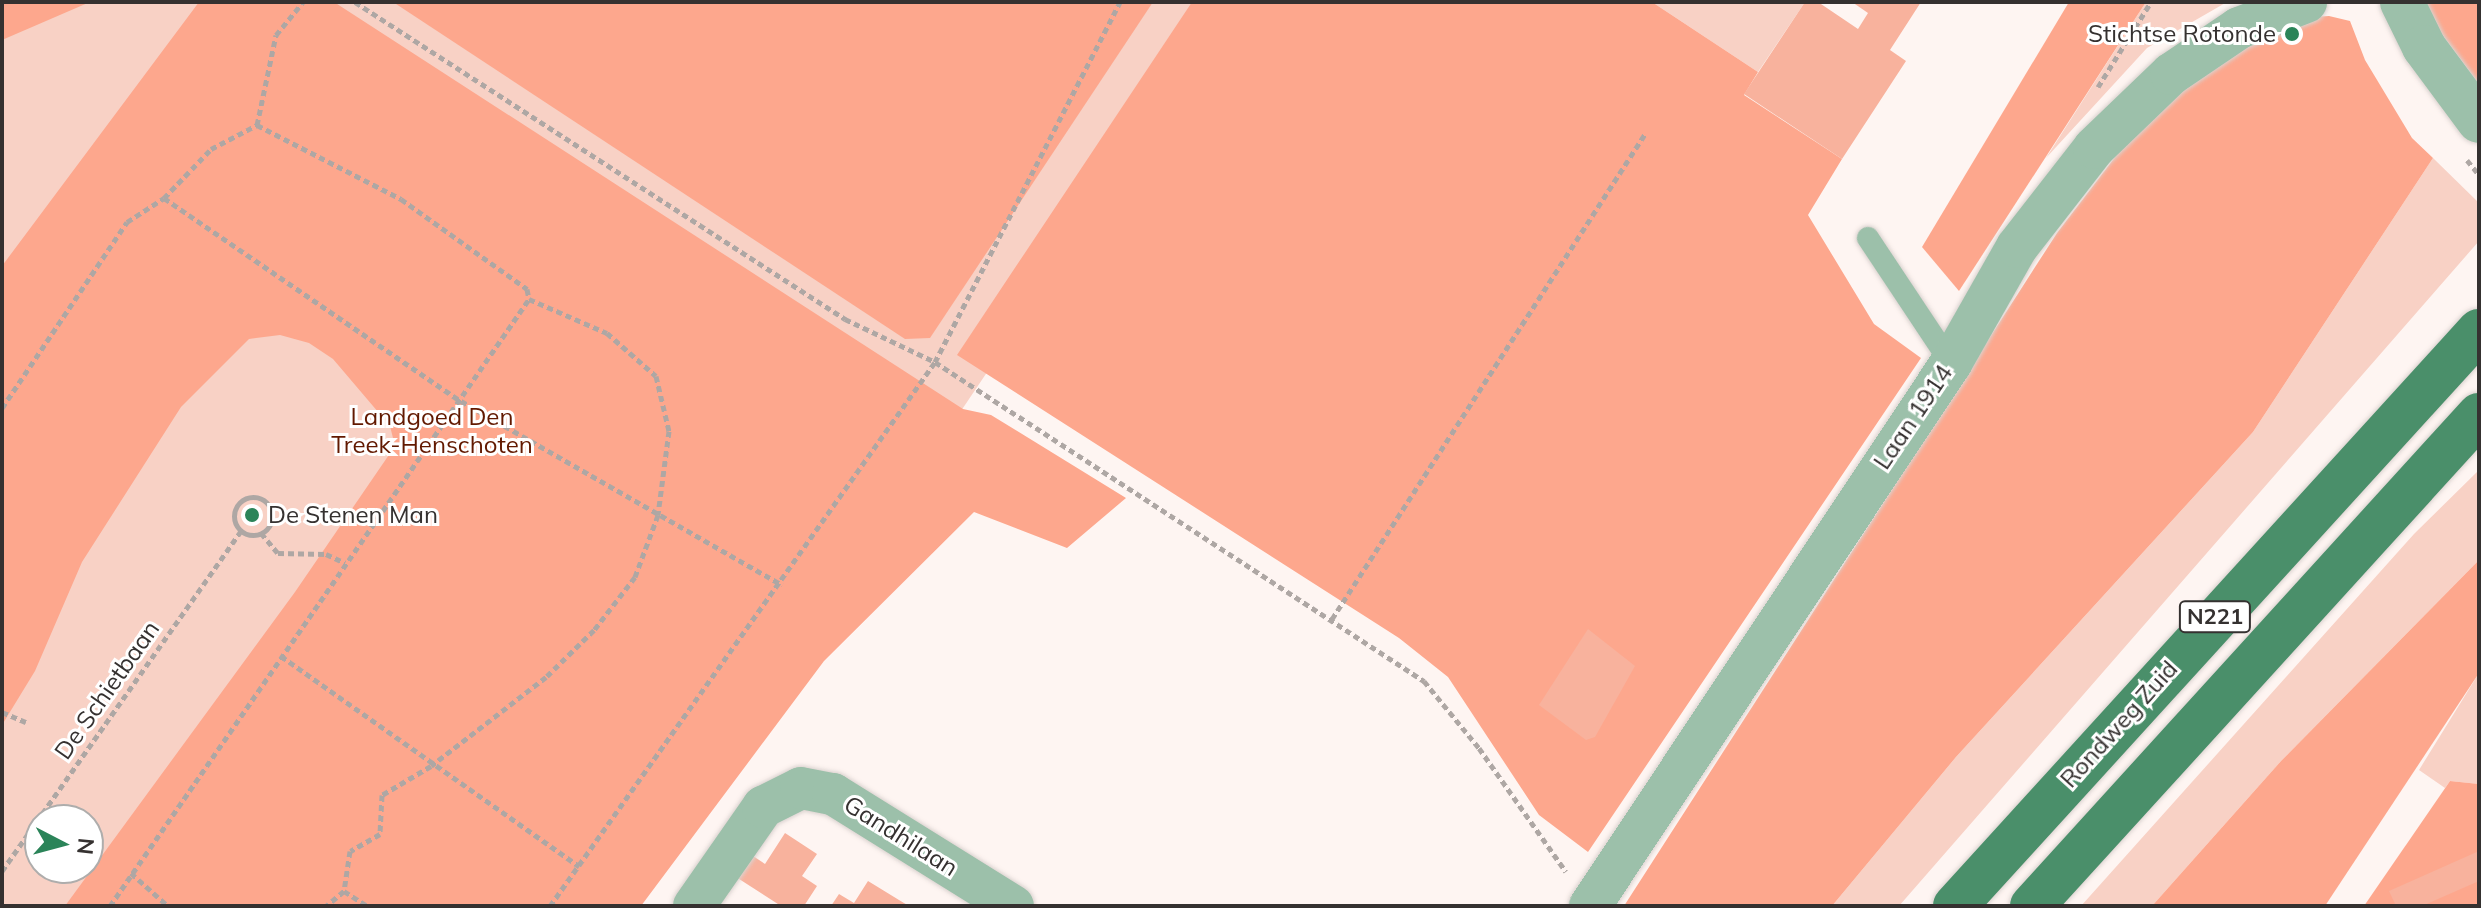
<!DOCTYPE html>
<style>
body{margin:0}
#map{position:relative;width:2481px;height:908px;overflow:hidden;background:#fef5f2;font-family:Mulish,sans-serif}
div>[style]{position:absolute}
.green>*{inset:0;background:#f8d1c5}
.forest>*{inset:0;background:#fda78d}
.building>*{inset:0;background:#f8b29d}
.path>*{height:5px;margin-top:-2.5px;transform-origin:0;background:repeating-linear-gradient(90deg,#aea7a4 0 6px,transparent 0 10px)}
.path>.ring{margin:-2.5px;padding:0;box-sizing:content-box;background:none;border:5px solid #aea7a4;border-radius:50%}
.roads{filter:drop-shadow(0 0 2px #dad2cf) drop-shadow(0 0 2px #dad2cf)}
.service>*{height:22px;margin:-11px;padding:0 11px;transform-origin:11px;border-radius:11px;background:#9cc0aa}
.minor>*{height:42px;margin:-21px;padding:0 21px;transform-origin:21px;border-radius:21px;background:#9cc0aa}
.tertiary>*{height:44px;margin:-22px;padding:0 22px;transform-origin:22px;border-radius:22px;background:#9cc0aa}
.primary>*{height:44px;margin:-22px;padding:0 22px;transform-origin:22px;border-radius:22px;background:#4a8f6a}
.dots>*{width:22px;height:22px;translate:-50% -50%;box-sizing:border-box;border:4px solid #fff;border-radius:50%}
span{translate:-50% -50%;white-space:nowrap;text-align:center;line-height:1.15;-webkit-text-stroke:6px #fff;paint-order:stroke}
.shield-label span{padding:2px 6px;background:#fff;border:2px solid;border-radius:6px;-webkit-text-stroke-width:0}
.shield-label{font-size:22px;color:#353130;font-weight:700}
.poi-label{font-size:24px;color:#353130}
.right{translate:-100% -50%;text-align:right}
.left{translate:0 -50%;text-align:left}
.park-label{font-size:24px;color:#621900}
.street-label{font-size:24px;color:#353130}
.frame{position:absolute;inset:0;border:4px solid #353130;pointer-events:none}
.north{position:absolute;left:24px;top:804px;width:80px;height:80px;box-sizing:border-box;background:#fff;border:2px solid #aeadac;border-radius:50%;rotate:96deg;font-size:22px;font-weight:700;line-height:32px;text-align:center;color:#353130}
.north::after{content:'';display:block;margin:auto;width:28px;height:36px;background:#2b8459;clip-path:polygon(50% 0,100% 100%,50% 72%,0 100%)}
</style>
<div id="map">
<div class="green">
<div style="clip-path:polygon(evenodd,2px 2px,1236px 2px,628px 906px,2px 906px,2px 2px,40px 820px,88px 820px,88px 868px,40px 868px,40px 820px)"></div>
<div style="clip-path:polygon(1652px 2px,1805px 2px,1758px 72px)"></div>
<div style="clip-path:polygon(2146px 2px,2227px 2px,2147px 48px,2046px 158px)"></div>
<div style="clip-path:polygon(2433px 158px,2479px 203px,2479px 241px,1899px 906px,1832px 906px,1956px 757px,2253px 432px)"></div>
<div style="clip-path:polygon(2479px 470px,2479px 560px,2281px 761px,2152px 906px,2081px 906px,2414px 534px)"></div>
<div style="clip-path:polygon(2479px 673px,2479px 784px,2450px 781px,2445px 788px,2419px 770px)"></div>
</div>
<div class="forest">
<div style="clip-path:polygon(2px 2px,90px 2px,2px 40px)"></div>
<div style="clip-path:polygon(199px 2px,334px 2px,963px 409px,991px 415px,1126px 498px,1067px 548px,974px 512px,824px 661px,641px 906px,65px 906px,295px 592px,395px 446px,390px 426px,333px 359px,309px 343px,280px 335px,249px 339px,181px 407px,82px 562px,35px 671px,2px 725px,2px 266px)"></div>
<div style="clip-path:polygon(393px 2px,1153px 2px,930px 338px,905px 339px)"></div>
<div style="clip-path:polygon(1192px 2px,1652px 2px,1758px 72px,1744px 95px,1842px 159px,1808px 215px,1874px 324px,1921px 358px,1588px 852px,1539px 815px,1448px 677px,1399px 638px,957px 355px)"></div>
<div style="clip-path:polygon(2069px 2px,2146px 2px,1959px 291px,1922px 247px)"></div>
<div style="clip-path:polygon(2423px 2px,2479px 2px,2479px 84px,2430px 18px)"></div>
<div style="clip-path:polygon(2329px 16px,2350px 21px,2365px 60px,2412px 138px,2433px 158px,2253px 432px,1956px 757px,1832px 906px,1624px 906px,2057px 233px,2116px 156px,2166px 97px,2293px 18px)"></div>
<div style="clip-path:polygon(2479px 560px,2479px 673px,2325px 906px,2152px 906px,2281px 761px)"></div>
<div style="clip-path:polygon(2450px 781px,2479px 784px,2479px 906px,2364px 906px)"></div>
</div>
<div class="building">
<div style="clip-path:polygon(1805px 2px,1818px 2px,1858px 29px,1868px 13px,1852px 2px,1921px 2px,1890px 50px,1906px 61px,1842px 159px,1744px 94px)"></div>
<div style="clip-path:polygon(1588px 629px,1635px 666px,1595px 737px,1586px 740px,1539px 705px)"></div>
<div style="clip-path:polygon(785px 833px,817px 854px,802px 876px,817px 886px,804px 906px,781px 906px,736px 877px,750px 854px,765px 864px)"></div>
<div style="clip-path:polygon(2479px 851px,2479px 881px,2422px 906px,2396px 906px,2389px 891px)"></div>
<div style="clip-path:polygon(868px 881px,899px 900px,909px 906px,831px 906px,839px 894px,854px 903px)"></div>
</div>
<div class="path">
<div style="left:355px;top:2px;width:584px;rotate:32.9deg"></div>
<div style="left:845px;top:319px;width:100px;rotate:25.5deg"></div>
<div style="left:935px;top:362px;width:405px;rotate:-62.8deg"></div>
<div style="left:2098px;top:87px;width:100px;rotate:-58.1deg"></div>
<div style="left:257px;top:125px;width:92px;rotate:-78.1deg"></div>
<div style="left:276px;top:35px;width:43px;rotate:-50.7deg"></div>
<div style="left:2467px;top:160px;width:19px;rotate:51deg"></div>
<div style="left:164px;top:198px;width:360px;rotate:34.4deg"></div>
<div style="left:461px;top:401px;width:370px;rotate:29.8deg"></div>
<div style="left:2px;top:408px;width:224px;rotate:-56.1deg"></div>
<div style="left:127px;top:222px;width:44px;rotate:-33deg"></div>
<div style="left:164px;top:198px;width:68px;rotate:-46.2deg"></div>
<div style="left:211px;top:149px;width:52px;rotate:-27.6deg"></div>
<div style="left:257px;top:125px;width:162px;rotate:27.2deg"></div>
<div style="left:401px;top:199px;width:155px;rotate:35.5deg"></div>
<div style="left:527px;top:289px;width:10px;rotate:79deg"></div>
<div style="left:529px;top:299px;width:85px;rotate:23.6deg"></div>
<div style="left:607px;top:333px;width:65px;rotate:41.3deg"></div>
<div style="left:656px;top:376px;width:57px;rotate:76.7deg"></div>
<div style="left:669px;top:431px;width:85px;rotate:97.5deg"></div>
<div style="left:658px;top:515px;width:66px;rotate:110.4deg"></div>
<div style="left:635px;top:577px;width:67px;rotate:127.7deg"></div>
<div style="left:594px;top:630px;width:67px;rotate:135.6deg"></div>
<div style="left:546px;top:677px;width:145px;rotate:142.3deg"></div>
<div style="left:431px;top:766px;width:57px;rotate:149.4deg"></div>
<div style="left:382px;top:795px;width:39px;rotate:93deg"></div>
<div style="left:380px;top:834px;width:34px;rotate:150deg"></div>
<div style="left:350px;top:851px;width:40px;rotate:98.5deg"></div>
<div style="left:344px;top:891px;width:23px;rotate:140deg"></div>
<div class="ring" style="left:234px;top:497px;width:33px;height:33px"></div>
<div style="left:261px;top:533px;width:26px;rotate:50deg"></div>
<div style="left:278px;top:553px;width:48px;rotate:1.2deg"></div>
<div style="left:326px;top:554px;width:21px;rotate:25deg"></div>
<div style="left:1332px;top:619px;width:577px;rotate:-57.16deg"></div>
<div style="left:281px;top:656px;width:365px;rotate:35.2deg"></div>
<div style="left:2px;top:712px;width:26px;rotate:23deg"></div>
<div style="left:2px;top:871px;width:416px;rotate:-54.9deg"></div>
<div style="left:131px;top:873px;width:50px;rotate:41.7deg"></div>
<div style="left:344px;top:891px;width:27px;rotate:33deg"></div>
<div style="left:110px;top:906px;width:738px;rotate:-55.38deg"></div>
<div style="left:550px;top:906px;width:666px;rotate:-54.71deg"></div>
<div style="left:935px;top:362px;width:584px;rotate:33.12deg"></div>
<div style="left:1424px;top:681px;width:87px;rotate:50.6deg"></div>
<div style="left:1479px;top:748px;width:151px;rotate:54.9deg"></div>
</div>
<div class="roads">
<div class="service">
<div style="left:1868px;top:238px;width:150px;rotate:56.4deg"></div>
</div>
<div class="minor">
<div style="left:694px;top:906px;width:121px;rotate:-55.1deg"></div>
<div style="left:763px;top:807px;width:42px;rotate:-26.6deg"></div>
<div style="left:801px;top:788px;width:33px;rotate:11deg"></div>
<div style="left:833px;top:794px;width:212px;rotate:31.9deg"></div>
<div style="left:1590px;top:906px;width:652px;rotate:-56.38deg"></div>
<div style="left:1951px;top:363px;width:133px;rotate:-60.4deg"></div>
<div style="left:2017px;top:247px;width:125px;rotate:-52.1deg"></div>
<div style="left:2094px;top:148px;width:107px;rotate:-43.9deg"></div>
<div style="left:2171px;top:74px;width:82px;rotate:-34.1deg"></div>
<div style="left:2239px;top:28px;width:72px;rotate:-21.2deg"></div>
</div>
<div class="tertiary">
<div style="left:2402px;top:2px;width:50px;rotate:63.9deg"></div>
<div style="left:2424px;top:47px;width:92px;rotate:53.4deg"></div>
</div>
<div class="primary">
<div style="left:1955px;top:906px;width:778px;rotate:-47.66deg"></div>
<div style="left:2032px;top:906px;width:664px;rotate:-47.69deg"></div>
</div>
</div>
<div class="dots">
<div style="left:2292px;top:34px;background:#2b8459"></div>
<div style="left:252px;top:515px;background:#2b8459"></div>
</div>
<div class="shield-label">
<span style="left:2215px;top:617px">N221</span>
</div>
<div class="poi-label">
<span class="right" style="left:2276px;top:34px">Stichtse Rotonde</span>
<span class="left" style="left:268px;top:515px">De Stenen Man</span>
</div>
<div class="park-label">
<span style="left:432px;top:431px">Landgoed Den<br>Treek-Henschoten</span>
</div>
<div class="street-label">
<span style="left:1913px;top:417px;rotate:-56deg">Laan 1914</span>
<span style="left:107px;top:690px;rotate:-55deg">De Schietbaan</span>
<span style="left:2119px;top:724px;rotate:-48deg">Rondweg Zuid</span>
<span style="left:901px;top:836px;rotate:32deg">Gandhilaan</span>
</div>
<div class="frame"></div>
<div class="north">N</div>
</div>
